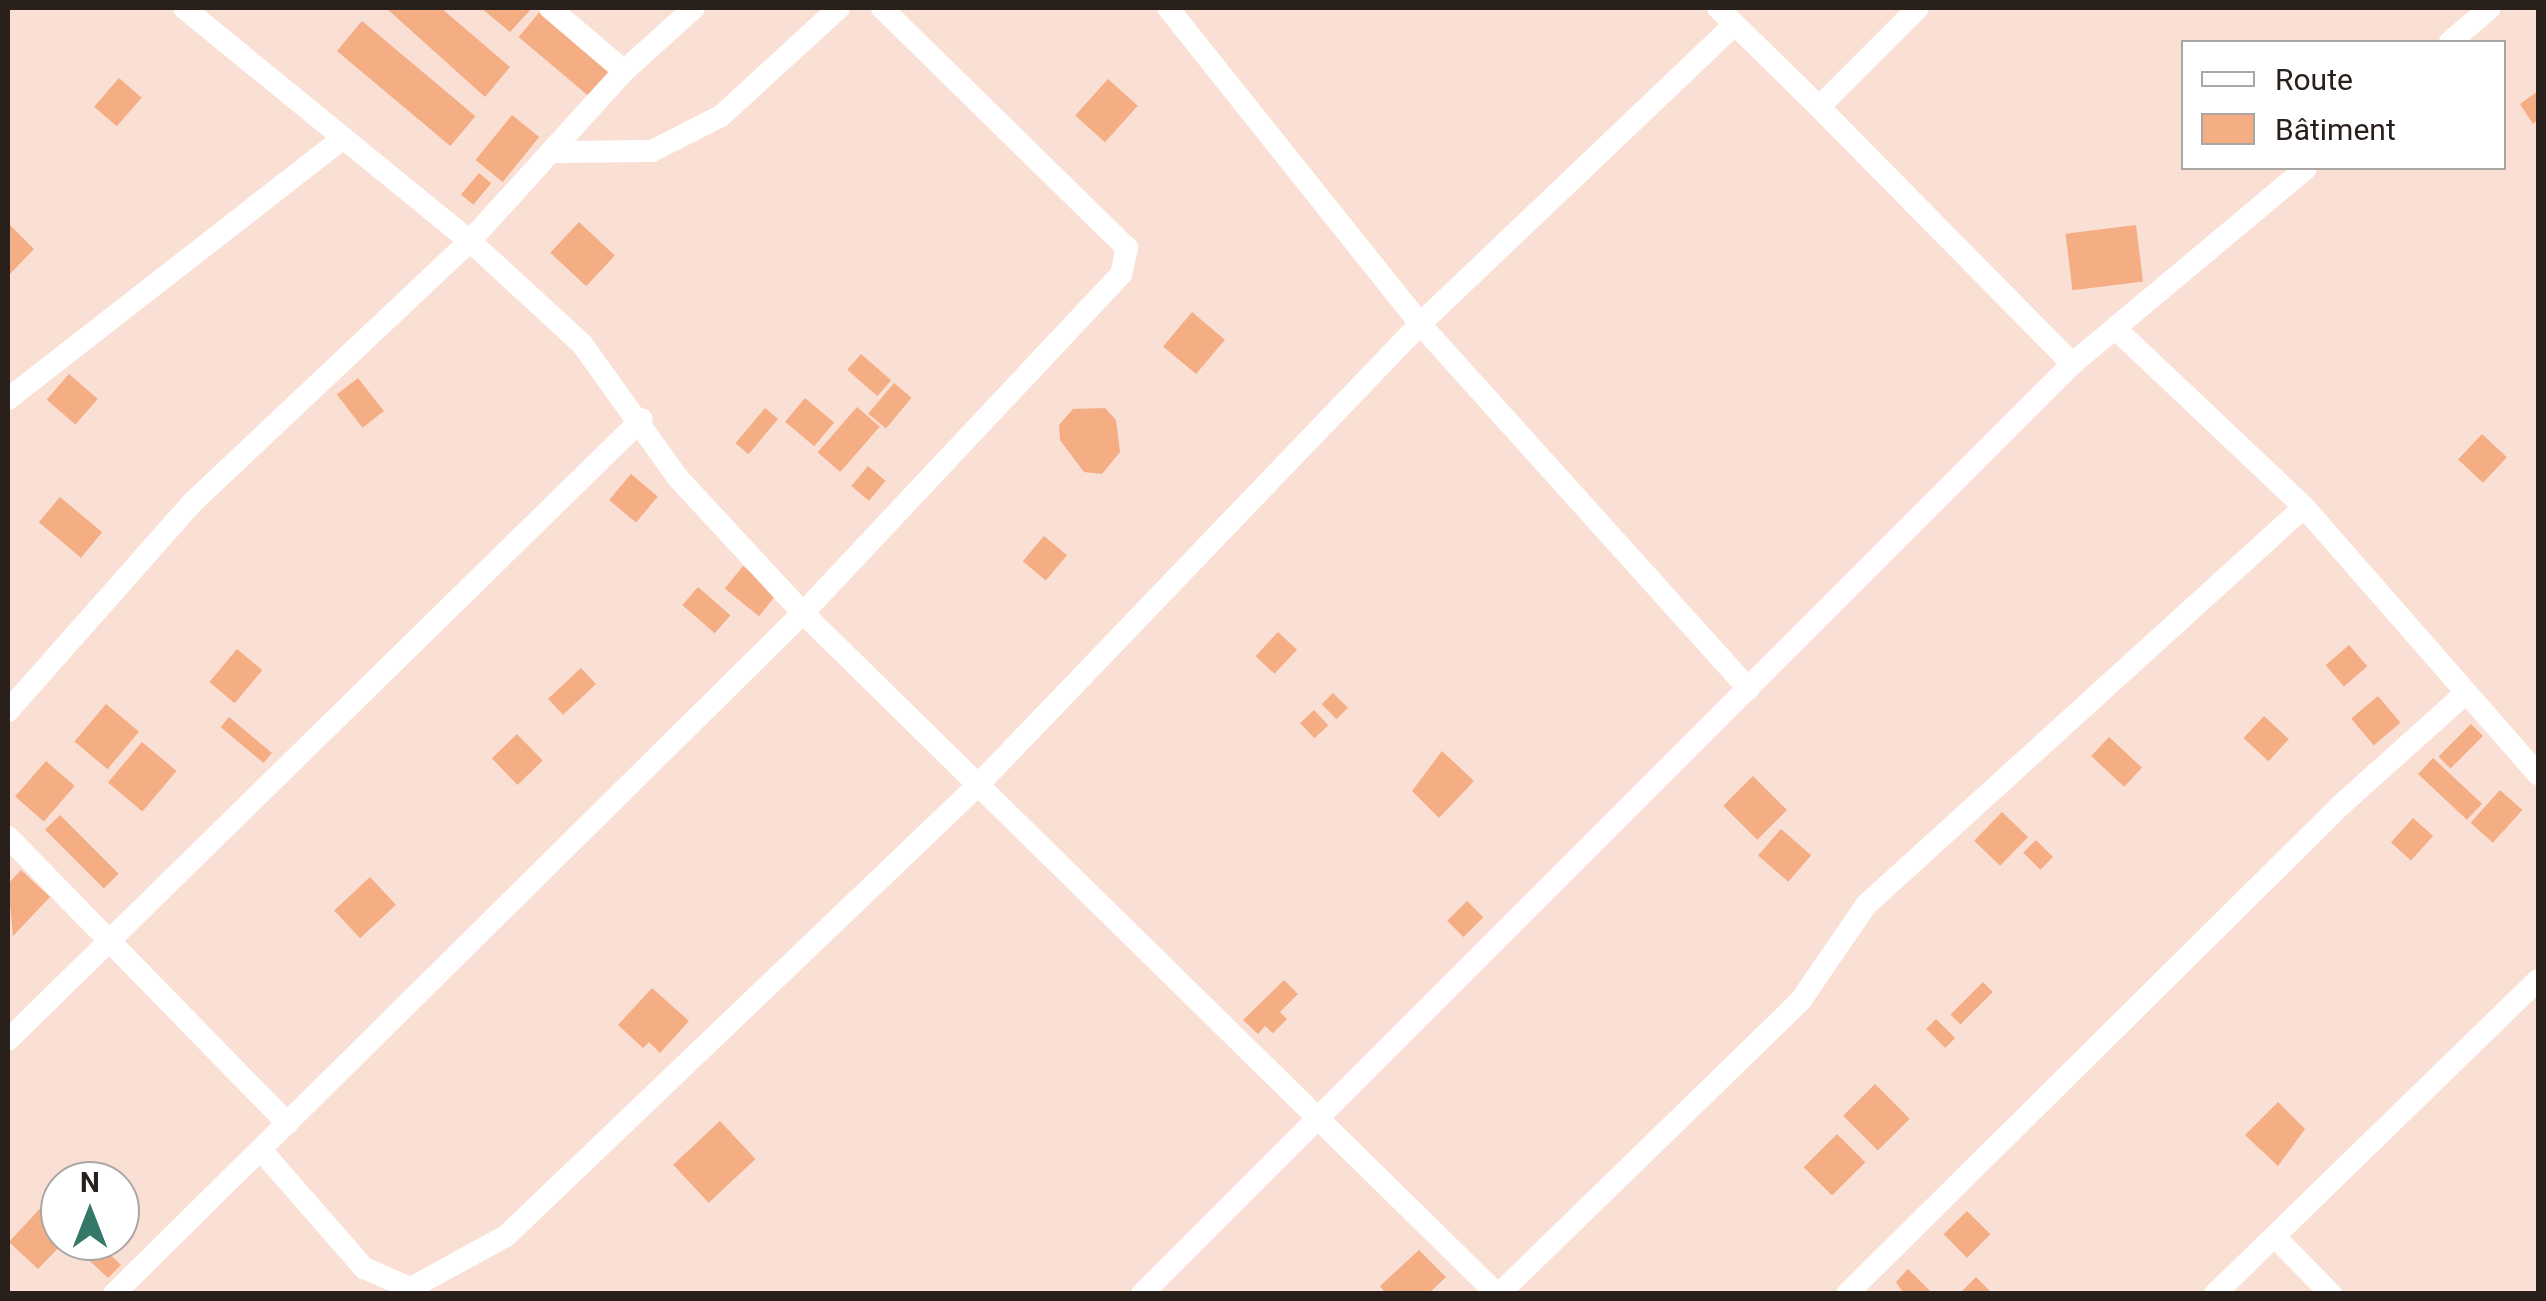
<!DOCTYPE html>
<meta charset="utf-8">
<style>
body{margin:0}
#map{position:relative;width:2546px;height:1301px;overflow:hidden;background:#f9dfd4;font-family:Roboto,sans-serif}
div>[style]{position:absolute}
.building>*{inset:0;background:#f5ad84;transform-origin:0 0}
.street>*{height:22px;margin:-11px;padding:0 11px;transform-origin:11px;border-radius:11px;background:#fff}
span{translate:-50% -50%;white-space:nowrap;text-align:center;line-height:1.15;-webkit-text-stroke:10px #fff;paint-order:stroke}
.frame{position:absolute;inset:0;border:10px solid #29201c;pointer-events:none}
.legend{position:absolute;left:2181px;top:40px;width:325px;height:130px;box-sizing:border-box;background:#fff;border:2px solid #a9a6a4;margin:0;padding:12px 18px;list-style:none;font-size:30px;color:#29201c}
.legend li{display:flex;align-items:center;gap:20px;height:50px}
.legend b{width:50px;border:2px solid #a9a6a4}
.north{position:absolute;left:40px;top:1161px;width:100px;height:100px;box-sizing:border-box;background:#fff;border:2px solid #a9a6a4;border-radius:50%;rotate:0deg;font-size:28px;font-weight:700;line-height:40px;text-align:center;color:#29201c}
.north::after{content:'';display:block;margin:auto;width:35px;height:45px;background:#357869;clip-path:polygon(50% 0,100% 100%,50% 72%,0 100%)}
</style>
<div id="map">
<div class="building">
<div style="clip-path:polygon(386px 8px,441px 8px,510px 67px,485px 97px)"></div>
<div style="clip-path:polygon(481px 8px,532px 8px,510px 32px)"></div>
<div style="left:543px;top:8px;width:93px;height:38px;rotate:40deg"></div>
<div style="left:362px;top:21px;width:148px;height:39px;rotate:40deg"></div>
<div style="left:119px;top:78px;width:30px;height:38px;rotate:41deg"></div>
<div style="left:1108px;top:79px;width:40px;height:49px;rotate:42deg"></div>
<div style="clip-path:polygon(2538px 91px,2538px 120px,2533px 124px,2520px 104px)"></div>
<div style="left:512px;top:115px;width:35px;height:58px;rotate:39deg"></div>
<div style="left:479px;top:173px;width:16px;height:28px;rotate:40deg"></div>
<div style="left:579px;top:222px;width:49px;height:42px;rotate:43deg"></div>
<div style="clip-path:polygon(8px 223px,34px 249px,8px 276px)"></div>
<div style="left:2136px;top:225px;width:57px;height:71px;rotate:83deg"></div>
<div style="left:1192px;top:312px;width:43px;height:45px;rotate:40deg"></div>
<div style="left:861px;top:354px;width:40px;height:21px;rotate:41deg"></div>
<div style="left:69px;top:374px;width:38px;height:34px;rotate:41deg"></div>
<div style="left:358px;top:378px;width:42px;height:27px;rotate:52deg"></div>
<div style="left:894px;top:383px;width:23px;height:40px;rotate:40deg"></div>
<div style="left:805px;top:398px;width:38px;height:31px;rotate:40deg"></div>
<div style="left:857px;top:407px;width:30px;height:60px;rotate:41deg"></div>
<div style="left:765px;top:408px;width:17px;height:46px;rotate:40deg"></div>
<div style="clip-path:polygon(1105px 408px,1116px 420px,1120px 452px,1102px 474px,1084px 472px,1060px 440px,1059px 425px,1073px 409px)"></div>
<div style="left:2482px;top:434px;width:34px;height:35px;rotate:43deg"></div>
<div style="left:868px;top:466px;width:23px;height:26px;rotate:40deg"></div>
<div style="left:631px;top:474px;width:35px;height:34px;rotate:40deg"></div>
<div style="left:60px;top:497px;width:55px;height:33px;rotate:40deg"></div>
<div style="left:1044px;top:536px;width:30px;height:33px;rotate:40deg"></div>
<div style="left:743px;top:566px;width:44px;height:29px;rotate:39deg"></div>
<div style="left:698px;top:587px;width:43px;height:24px;rotate:41deg"></div>
<div style="left:1278px;top:632px;width:26px;height:33px;rotate:43deg"></div>
<div style="left:2349px;top:645px;width:28px;height:31px;rotate:49deg"></div>
<div style="left:237px;top:649px;width:33px;height:43px;rotate:40deg"></div>
<div style="left:581px;top:668px;width:22px;height:45px;rotate:47deg"></div>
<div style="left:1333px;top:693px;width:21px;height:16px;rotate:45deg"></div>
<div style="left:2378px;top:696px;width:35px;height:35px;rotate:50deg"></div>
<div style="left:106px;top:704px;width:43px;height:49px;rotate:40deg"></div>
<div style="left:1314px;top:710px;width:21px;height:19px;rotate:47deg"></div>
<div style="left:2264px;top:716px;width:34px;height:30px;rotate:43deg"></div>
<div style="left:229px;top:717px;width:56px;height:13px;rotate:40deg"></div>
<div style="left:2471px;top:724px;width:17px;height:46px;rotate:45deg"></div>
<div style="left:517px;top:734px;width:37px;height:35px;rotate:46deg"></div>
<div style="left:2109px;top:737px;width:45px;height:26px;rotate:43deg"></div>
<div style="left:142px;top:742px;width:45px;height:53px;rotate:40deg"></div>
<div style="clip-path:polygon(1442px 751px,1474px 781px,1439px 818px,1412px 791px)"></div>
<div style="left:2433px;top:758px;width:67px;height:22px;rotate:43deg"></div>
<div style="left:46px;top:761px;width:38px;height:47px;rotate:41deg"></div>
<div style="left:1753px;top:776px;width:48px;height:42px;rotate:45deg"></div>
<div style="left:2500px;top:790px;width:30px;height:44px;rotate:42deg"></div>
<div style="left:2002px;top:812px;width:36px;height:40px;rotate:44deg"></div>
<div style="left:60px;top:815px;width:83px;height:21px;rotate:45deg"></div>
<div style="left:2413px;top:818px;width:27px;height:33px;rotate:42deg"></div>
<div style="left:1781px;top:829px;width:40px;height:35px;rotate:41deg"></div>
<div style="left:2036px;top:840px;width:24px;height:18px;rotate:45deg"></div>
<div style="clip-path:polygon(21px 870px,50px 897px,13px 936px,8px 884px)"></div>
<div style="left:370px;top:877px;width:38px;height:49px;rotate:47deg"></div>
<div style="left:1467px;top:901px;width:23px;height:28px;rotate:45deg"></div>
<div style="clip-path:polygon(1284px 980px,1298px 994px,1280px 1012px,1287px 1019px,1273px 1033px,1265px 1026px,1258px 1034px,1243px 1020px)"></div>
<div style="left:1983px;top:982px;width:14px;height:46px;rotate:45deg"></div>
<div style="clip-path:polygon(652px 988px,689px 1021px,660px 1053px,649px 1042px,643px 1048px,618px 1025px)"></div>
<div style="left:1936px;top:1019px;width:27px;height:14px;rotate:45deg"></div>
<div style="left:1875px;top:1084px;width:49px;height:45px;rotate:45deg"></div>
<div style="clip-path:polygon(2278px 1102px,2305px 1129px,2278px 1166px,2245px 1135px)"></div>
<div style="left:720px;top:1121px;width:52px;height:64px;rotate:47deg"></div>
<div style="left:1837px;top:1134px;width:40px;height:47px;rotate:45deg"></div>
<div style="clip-path:polygon(47px 1201px,60px 1214px,65px 1241px,38px 1269px,9px 1242px)"></div>
<div style="left:1967px;top:1211px;width:33px;height:33px;rotate:45deg"></div>
<div style="clip-path:polygon(84px 1241px,96px 1241px,121px 1265px,108px 1278px,77px 1249px)"></div>
<div style="clip-path:polygon(1419px 1250px,1446px 1277px,1428px 1294px,1386px 1294px,1380px 1286px)"></div>
<div style="clip-path:polygon(1908px 1269px,1933px 1294px,1904px 1294px,1896px 1282px)"></div>
<div style="clip-path:polygon(1976px 1277px,1993px 1294px,1959px 1294px)"></div>
</div>
<div class="street">
<div style="left:184px;top:8px;width:369px;rotate:39.2deg"></div>
<div style="left:470px;top:241px;width:152px;rotate:42.6deg"></div>
<div style="left:582px;top:344px;width:165px;rotate:54.4deg"></div>
<div style="left:678px;top:478px;width:184px;rotate:47.2deg"></div>
<div style="left:803px;top:613px;width:972px;rotate:44.46deg"></div>
<div style="left:1168px;top:8px;width:404px;rotate:51.4deg"></div>
<div style="left:1420px;top:324px;width:491px;rotate:48deg"></div>
<div style="left:1718px;top:8px;width:141px;rotate:44.4deg"></div>
<div style="left:1918px;top:8px;width:140px;rotate:135deg"></div>
<div style="left:1819px;top:107px;width:361px;rotate:45.4deg"></div>
<div style="left:2450px;top:42px;width:52px;rotate:-40.4deg"></div>
<div style="left:624px;top:71px;width:94px;rotate:-42deg"></div>
<div style="left:554px;top:152px;width:98px;rotate:-0.6deg"></div>
<div style="left:652px;top:151px;width:77px;rotate:-26.9deg"></div>
<div style="left:721px;top:116px;width:160px;rotate:-42.5deg"></div>
<div style="left:2118px;top:331px;width:256px;rotate:43.4deg"></div>
<div style="left:2304px;top:507px;width:355px;rotate:48.8deg"></div>
<div style="left:8px;top:399px;width:425px;rotate:-37.9deg"></div>
<div style="left:8px;top:711px;width:281px;rotate:-48.5deg"></div>
<div style="left:194px;top:501px;width:379px;rotate:-43.3deg"></div>
<div style="left:470px;top:241px;width:229px;rotate:-47.8deg"></div>
<div style="left:624px;top:71px;width:97px;rotate:-139.6deg"></div>
<div style="left:8px;top:837px;width:400px;rotate:45.7deg"></div>
<div style="left:8px;top:1040px;width:887px;rotate:-44.41deg"></div>
<div style="left:261px;top:1150px;width:157px;rotate:48.9deg"></div>
<div style="left:364px;top:1268px;width:60px;rotate:23.6deg"></div>
<div style="left:2277px;top:1239px;width:77px;rotate:45.5deg"></div>
<div style="left:114px;top:1294px;width:969px;rotate:-44.67deg"></div>
<div style="left:803px;top:613px;width:465px;rotate:-46.8deg"></div>
<div style="left:1121px;top:274px;width:27px;rotate:-77deg"></div>
<div style="left:1127px;top:248px;width:343px;rotate:-135.6deg"></div>
<div style="left:400px;top:1294px;width:121px;rotate:-28.7deg"></div>
<div style="left:506px;top:1236px;width:651px;rotate:-43.69deg"></div>
<div style="left:977px;top:786px;width:640px;rotate:-46.2deg"></div>
<div style="left:1420px;top:324px;width:434px;rotate:-43.6deg"></div>
<div style="left:1142px;top:1294px;width:1315px;rotate:-45deg"></div>
<div style="left:2072px;top:364px;width:305px;rotate:-39.9deg"></div>
<div style="left:1499px;top:1294px;width:421px;rotate:-44.2deg"></div>
<div style="left:1801px;top:1000px;width:115px;rotate:-55.6deg"></div>
<div style="left:1866px;top:905px;width:592px;rotate:-42.26deg"></div>
<div style="left:1847px;top:1294px;width:695px;rotate:-44.71deg"></div>
<div style="left:2341px;top:805px;width:168px;rotate:-41.9deg"></div>
<div style="left:2215px;top:1294px;width:450px;rotate:-44.2deg"></div>
</div>
<div class="frame"></div>
<ul class="legend">
<li><b style="height:12px;background:#fff"></b>Route</li>
<li><b style="height:28px;background:#f5ad84"></b>Bâtiment</li>
</ul>
<div class="north">N</div>
</div>
